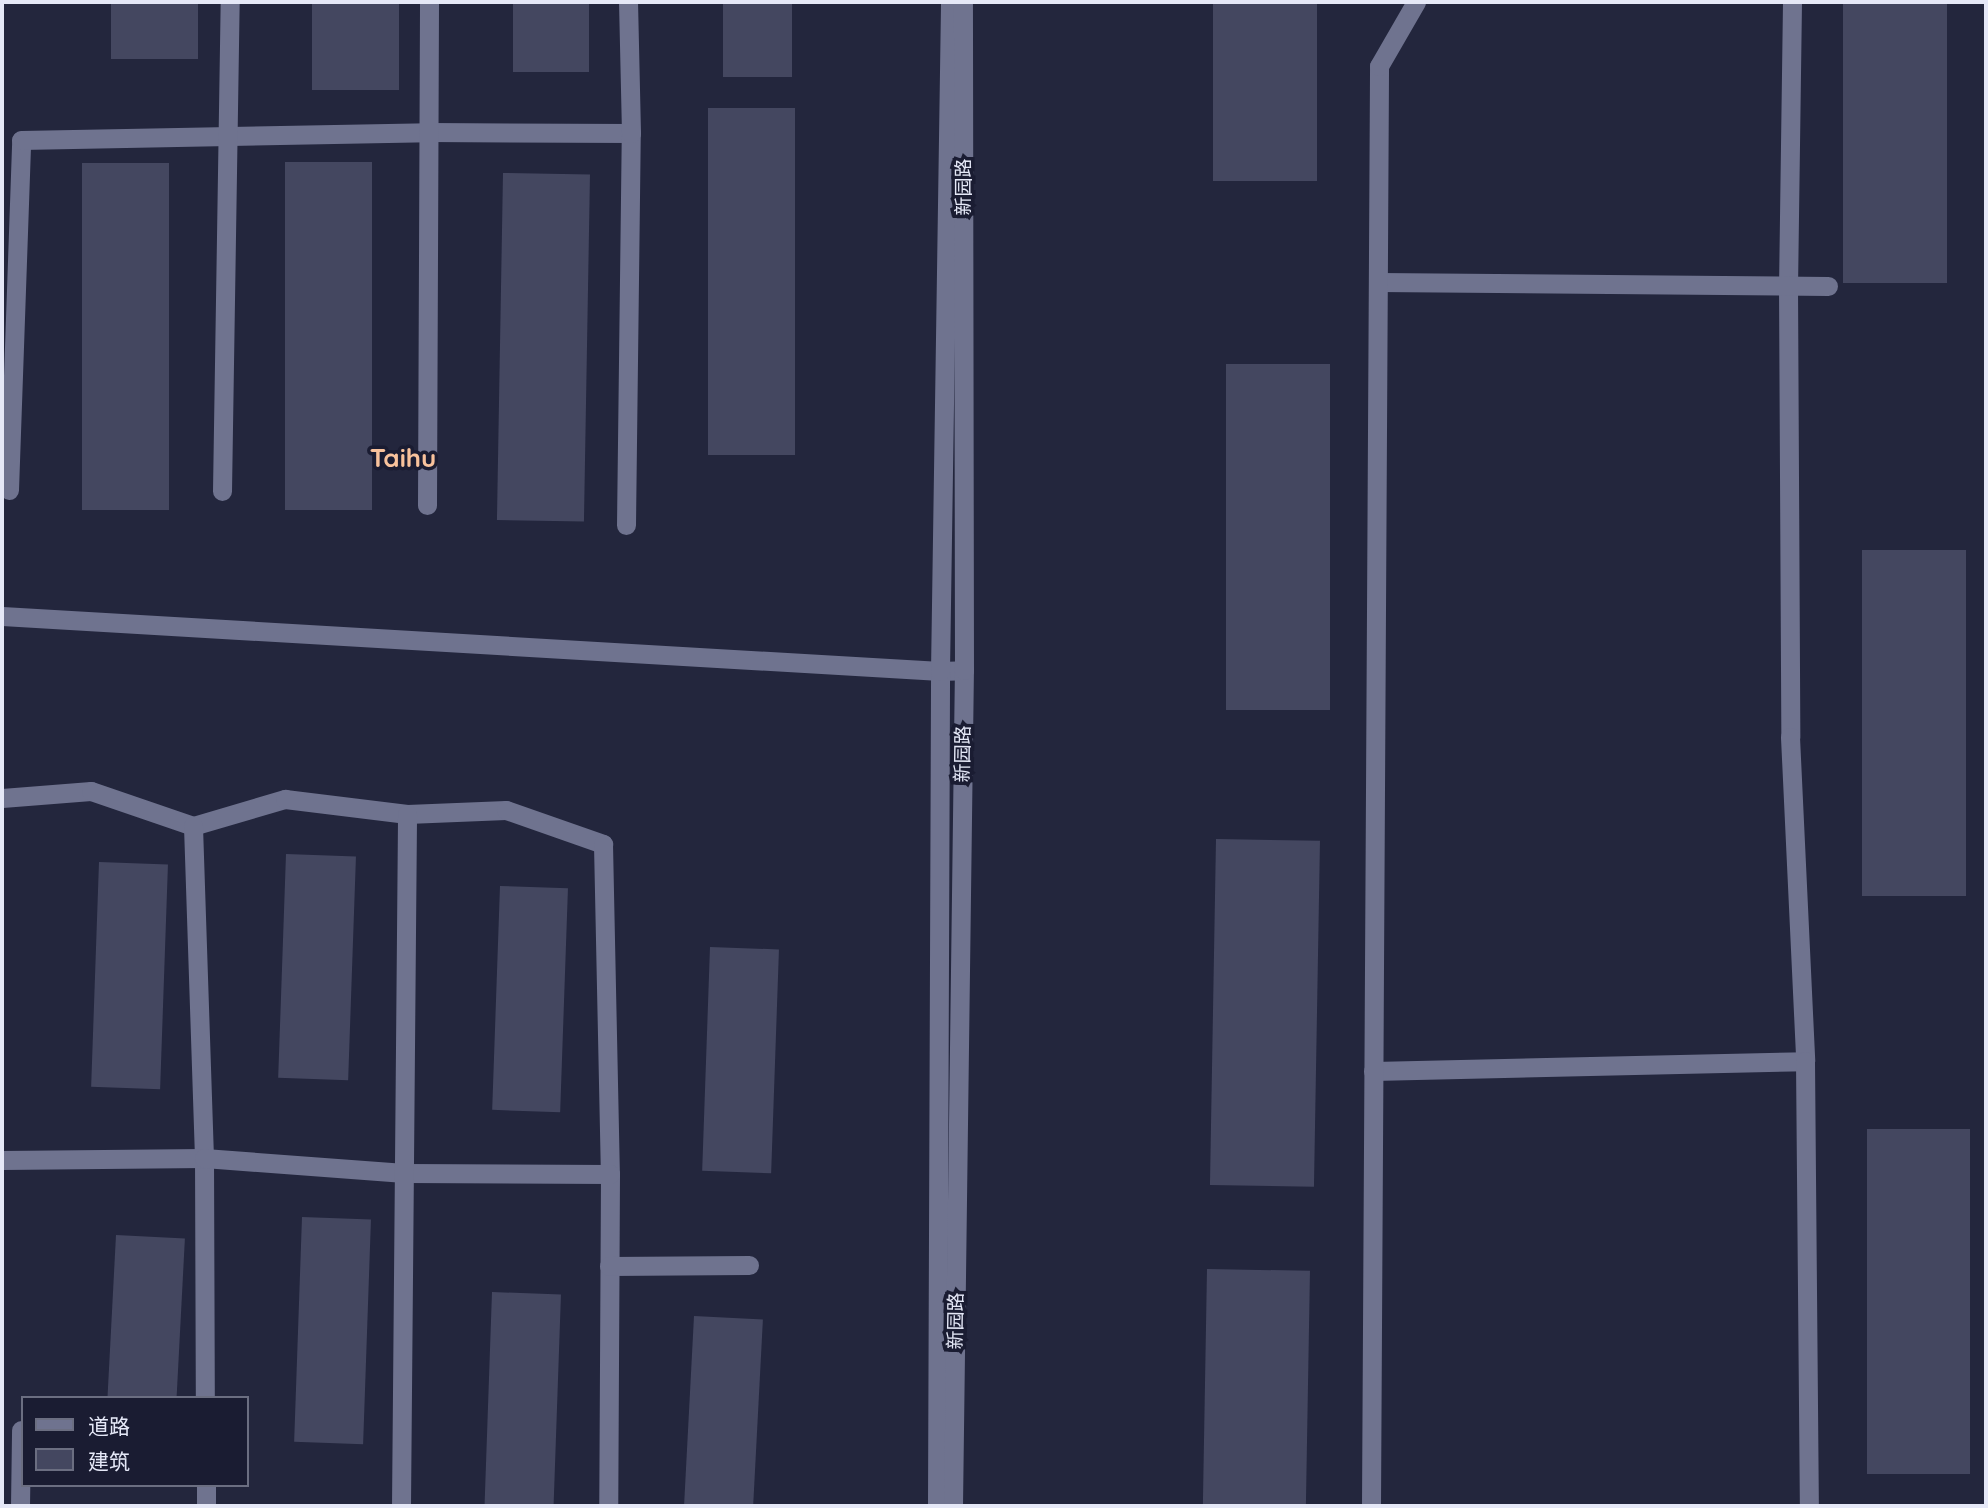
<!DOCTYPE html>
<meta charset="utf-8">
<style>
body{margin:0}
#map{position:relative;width:1988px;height:1508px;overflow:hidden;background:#23263d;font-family:Quicksand,"Noto Sans SC",sans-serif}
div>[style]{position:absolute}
.building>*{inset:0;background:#444760;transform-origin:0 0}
.minor>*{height:19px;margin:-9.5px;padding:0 9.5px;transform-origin:9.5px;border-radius:9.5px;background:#6f738f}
.tertiary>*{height:19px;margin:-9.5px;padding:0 9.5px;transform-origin:9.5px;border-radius:9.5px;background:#6f738f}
span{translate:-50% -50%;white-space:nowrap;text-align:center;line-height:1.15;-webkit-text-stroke:7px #1a1c32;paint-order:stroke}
.street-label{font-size:19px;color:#e5e8f7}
.district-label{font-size:26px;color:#f8c29c;font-weight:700}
.frame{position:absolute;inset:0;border:4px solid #e5e8f7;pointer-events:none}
.legend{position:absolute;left:21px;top:1396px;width:228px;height:91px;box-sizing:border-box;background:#1a1c32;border:2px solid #6b6e81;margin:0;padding:9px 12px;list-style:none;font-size:21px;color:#e5e8f7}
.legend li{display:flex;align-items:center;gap:14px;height:35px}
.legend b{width:35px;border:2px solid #6b6e81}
</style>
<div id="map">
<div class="building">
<div style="left:111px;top:2px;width:87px;height:57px"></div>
<div style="left:312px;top:2px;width:87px;height:88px"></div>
<div style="left:513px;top:2px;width:76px;height:70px"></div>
<div style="left:723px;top:2px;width:69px;height:75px"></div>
<div style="left:1213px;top:2px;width:104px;height:179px"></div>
<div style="left:1843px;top:2px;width:104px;height:281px"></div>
<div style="left:708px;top:108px;width:87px;height:347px"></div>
<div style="left:285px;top:162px;width:87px;height:348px"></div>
<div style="left:82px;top:163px;width:87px;height:347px"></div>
<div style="left:503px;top:173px;width:87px;height:347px;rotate:1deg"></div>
<div style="left:1226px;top:364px;width:104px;height:346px"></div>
<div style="left:1862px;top:550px;width:104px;height:346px"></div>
<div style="left:1216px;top:839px;width:104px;height:346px;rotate:1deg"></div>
<div style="left:286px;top:854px;width:70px;height:224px;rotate:2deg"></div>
<div style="left:99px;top:862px;width:69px;height:225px;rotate:2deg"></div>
<div style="left:500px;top:886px;width:68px;height:224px;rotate:2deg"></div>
<div style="left:710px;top:947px;width:69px;height:224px;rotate:2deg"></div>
<div style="left:1867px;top:1129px;width:103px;height:345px"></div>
<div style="left:302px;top:1217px;width:69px;height:225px;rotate:2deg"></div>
<div style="left:116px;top:1235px;width:69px;height:163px;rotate:3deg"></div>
<div style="left:1207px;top:1269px;width:103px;height:237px;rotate:1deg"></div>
<div style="left:492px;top:1292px;width:69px;height:214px;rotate:2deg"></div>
<div style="left:694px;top:1316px;width:69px;height:190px;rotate:3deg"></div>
</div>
<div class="minor">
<div style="left:1792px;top:2px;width:283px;rotate:90.8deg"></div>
<div style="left:1788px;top:285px;width:452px;rotate:89.7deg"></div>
<div style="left:1790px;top:737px;width:324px;rotate:87.3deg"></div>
<div style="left:1378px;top:282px;width:450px;rotate:0.5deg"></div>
<div style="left:9px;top:490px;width:350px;rotate:-88deg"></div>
<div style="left:21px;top:140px;width:407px;rotate:-1.1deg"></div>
<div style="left:428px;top:132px;width:203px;rotate:0.3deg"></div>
<div style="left:222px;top:491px;width:489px;rotate:-89.1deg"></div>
<div style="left:427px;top:505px;width:503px;rotate:-89.77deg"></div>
<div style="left:626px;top:525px;width:392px;rotate:-89.3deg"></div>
<div style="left:631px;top:133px;width:131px;rotate:-91.3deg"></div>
<div style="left:2px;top:616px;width:940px;rotate:3.36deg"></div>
<div style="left:940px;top:671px;width:24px;rotate:-2deg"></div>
<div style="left:2px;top:798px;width:89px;rotate:-4.5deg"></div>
<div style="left:91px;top:791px;width:108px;rotate:18.9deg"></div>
<div style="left:193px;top:826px;width:96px;rotate:-16.4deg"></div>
<div style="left:285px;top:799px;width:123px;rotate:7deg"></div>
<div style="left:407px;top:814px;width:99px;rotate:-2.3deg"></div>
<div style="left:506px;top:810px;width:103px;rotate:19.3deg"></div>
<div style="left:603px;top:844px;width:330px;rotate:88.8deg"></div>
<div style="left:610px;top:1174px;width:332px;rotate:90.3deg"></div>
<div style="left:193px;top:826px;width:332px;rotate:88.1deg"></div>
<div style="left:204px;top:1158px;width:240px;rotate:89.8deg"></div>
<div style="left:1373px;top:1071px;width:432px;rotate:-1.3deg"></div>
<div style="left:1805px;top:1061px;width:445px;rotate:89.5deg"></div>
<div style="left:2px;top:1160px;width:202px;rotate:-0.6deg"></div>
<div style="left:204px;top:1158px;width:201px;rotate:4.3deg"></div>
<div style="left:404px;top:1173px;width:206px;rotate:0.3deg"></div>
<div style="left:609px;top:1266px;width:140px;rotate:-0.4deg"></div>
<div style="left:206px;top:1485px;width:21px;rotate:90deg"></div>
<div style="left:20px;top:1506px;width:76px;rotate:-89.2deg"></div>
<div style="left:401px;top:1506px;width:692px;rotate:-89.5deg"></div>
<div style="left:1371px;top:1506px;width:1440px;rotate:-89.68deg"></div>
<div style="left:1379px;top:66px;width:74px;rotate:-60deg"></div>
</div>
<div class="tertiary">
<div style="left:937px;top:1506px;width:835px;rotate:-89.79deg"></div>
<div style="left:940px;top:671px;width:669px;rotate:-89.14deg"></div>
<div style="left:953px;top:1506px;width:836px;rotate:-89.25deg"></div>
<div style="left:964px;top:670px;width:668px;rotate:-90.09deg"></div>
</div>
<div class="street-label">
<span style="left:964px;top:187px;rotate:-90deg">新园路</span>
<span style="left:963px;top:754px;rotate:-89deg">新园路</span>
<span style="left:956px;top:1321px;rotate:-89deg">新园路</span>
</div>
<div class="district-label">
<span style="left:403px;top:458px">Taihu</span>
</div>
<div class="frame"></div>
<ul class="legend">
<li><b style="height:9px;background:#6f738f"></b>道路</li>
<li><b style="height:19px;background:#444760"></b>建筑</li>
</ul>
</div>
